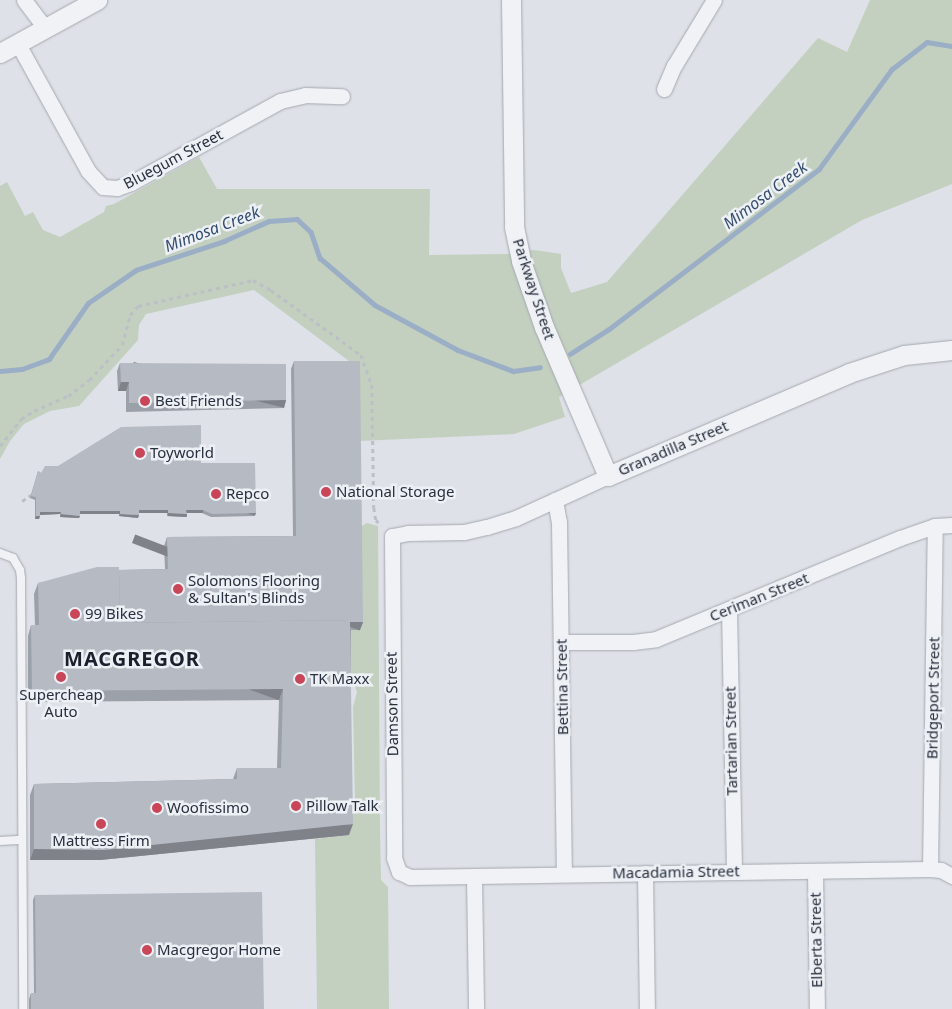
<!DOCTYPE html>
<style>
body{margin:0}
#map{position:relative;width:952px;height:1009px;overflow:hidden;background:#dee1e7;font-family:"Noto Sans",sans-serif}
div>[style]{position:absolute}
.green>*{inset:0;background:#c3d0bf}
.stream>*{height:4.5px;margin:-2.25px;padding:0 2.25px;transform-origin:2.25px;border-radius:2.25px;background:#9aaec6}
.path>*{height:2.5px;margin-top:-1.25px;transform-origin:0;background:repeating-linear-gradient(90deg,#bcbfc5 0 4px,transparent 0 8px)}
.roads{filter:drop-shadow(0 0 1px #a4a8b1) drop-shadow(0 0 1px #a4a8b1)}
.service>*{height:8px;margin:-4px;padding:0 4px;transform-origin:4px;border-radius:4px;background:#f0f2f5}
.minor>*{height:15px;margin:-7.5px;padding:0 7.5px;transform-origin:7.5px;border-radius:7.5px;background:#f0f2f5}
.tertiary>*{height:19px;margin:-9.5px;padding:0 9.5px;transform-origin:9.5px;border-radius:9.5px;background:#f0f2f5}
.wall>*{inset:0;background:#9ca0a8}
.shaded-wall>*{inset:0;background:#7f8288;transform-origin:0 0}
.building>*{inset:0;background:#b5bac3}
.dots>*{width:14px;height:14px;translate:-50% -50%;box-sizing:border-box;border:2px solid #edf0f4;border-radius:50%}
span{translate:-50% -50%;white-space:nowrap;text-align:center;line-height:1.15;-webkit-text-stroke:5px #edf0f4;paint-order:stroke}
.street-label{font-size:15px;color:#282f3d}
.poi-label{font-size:15px;color:#282f3d}
.left{translate:0 -50%;text-align:left}
.water-label{font-size:16px;color:#344d6f;font-style:italic}
.district-label{font-size:20px;color:#1a202d;font-weight:700;letter-spacing:1px}
</style>
<div id="map">
<div class="green">
<div style="clip-path:polygon(870px 0,952px 0,952px 184px,862px 220px,559px 397px,565px 417px,514px 434px,359px 441px,357px 367px,254px 290px,146px 314px,139px 325px,138px 340px,79px 406px,50px 411px,24px 424px,10px 441px,0 459px,0 186px,7px 182px,25px 216px,33px 212px,43px 230px,60px 237px,104px 212px,106px 206px,114px 204px,199px 157px,217px 189px,430px 189px,429px 255px,507px 254px,534px 250px,561px 254px,561px 268px,571px 293px,607px 282px,818px 38px,847px 52px)"></div>
<div style="clip-path:polygon(367px 523px,378px 526px,380px 831px,381px 880px,388px 887px,389px 1009px,317px 1009px,315px 839px,349px 835px,355px 802px,353px 707px,357px 692px,350px 673px,347px 630px,360px 630px,360px 527px)"></div>
</div>
<div class="stream">
<div style="left:570px;top:354px;width:46px;rotate:-32.7deg"></div>
<div style="left:609px;top:329px;width:264px;rotate:-37.3deg"></div>
<div style="left:819px;top:169px;width:124px;rotate:-53.9deg"></div>
<div style="left:892px;top:69px;width:44px;rotate:-37.6deg"></div>
<div style="left:927px;top:42px;width:25px;rotate:9deg"></div>
<div style="left:0;top:371px;width:22px;rotate:-5deg"></div>
<div style="left:22px;top:369px;width:29px;rotate:-20deg"></div>
<div style="left:49px;top:359px;width:68px;rotate:-55.1deg"></div>
<div style="left:88px;top:303px;width:58px;rotate:-34.5deg"></div>
<div style="left:136px;top:270px;width:93px;rotate:-18.2deg"></div>
<div style="left:224px;top:241px;width:49px;rotate:-24deg"></div>
<div style="left:269px;top:221px;width:28px;rotate:-4deg"></div>
<div style="left:297px;top:219px;width:19px;rotate:43deg"></div>
<div style="left:311px;top:232px;width:28px;rotate:71deg"></div>
<div style="left:320px;top:258px;width:72px;rotate:40.5deg"></div>
<div style="left:375px;top:305px;width:94px;rotate:28.5deg"></div>
<div style="left:458px;top:350px;width:59px;rotate:20.9deg"></div>
<div style="left:513px;top:371px;width:27px;rotate:-8deg"></div>
</div>
<div class="path">
<div style="left:0;top:446px;width:34px;rotate:-52deg"></div>
<div style="left:21px;top:419px;width:15px;rotate:-32deg"></div>
<div style="left:34px;top:411px;width:37px;rotate:-24deg"></div>
<div style="left:68px;top:396px;width:26px;rotate:-37deg"></div>
<div style="left:89px;top:380px;width:48px;rotate:-46.7deg"></div>
<div style="left:122px;top:345px;width:31px;rotate:-75deg"></div>
<div style="left:130px;top:315px;width:12px;rotate:-48deg"></div>
<div style="left:138px;top:306px;width:118px;rotate:-12.7deg"></div>
<div style="left:253px;top:280px;width:21px;rotate:29deg"></div>
<div style="left:271px;top:290px;width:111px;rotate:35.8deg"></div>
<div style="left:361px;top:355px;width:32px;rotate:70deg"></div>
<div style="left:372px;top:385px;width:123px;rotate:89.1deg"></div>
<div style="left:374px;top:508px;width:12px;rotate:81deg"></div>
<div style="left:376px;top:520px;width:8px;rotate:45deg"></div>
<div style="left:22px;top:501px;width:11px;rotate:-34deg"></div>
</div>
<div class="roads">
<div class="service">
<div style="left:0;top:553px;width:14px;rotate:21deg"></div>
<div style="left:13px;top:558px;width:14px;rotate:60deg"></div>
<div style="left:20px;top:570px;width:8px;rotate:83deg"></div>
<div style="left:21px;top:578px;width:431px;rotate:89.7deg"></div>
<div style="left:0;top:841px;width:22px;rotate:-3deg"></div>
</div>
<div class="minor">
<div style="left:24px;top:0;width:35px;rotate:53deg"></div>
<div style="left:18px;top:44px;width:145px;rotate:61.1deg"></div>
<div style="left:88px;top:171px;width:22px;rotate:47deg"></div>
<div style="left:103px;top:187px;width:14px;rotate:4deg"></div>
<div style="left:117px;top:188px;width:15px;rotate:-20deg"></div>
<div style="left:131px;top:183px;width:170px;rotate:-28.8deg"></div>
<div style="left:280px;top:101px;width:26px;rotate:-13deg"></div>
<div style="left:305px;top:95px;width:37px;rotate:2deg"></div>
<div style="left:664px;top:89px;width:25px;rotate:-67deg"></div>
<div style="left:674px;top:66px;width:77px;rotate:-58.8deg"></div>
<div style="left:608px;top:476px;width:101px;rotate:155.5deg"></div>
<div style="left:516px;top:518px;width:31px;rotate:163deg"></div>
<div style="left:486px;top:527px;width:23px;rotate:167deg"></div>
<div style="left:464px;top:532px;width:56px;rotate:179deg"></div>
<div style="left:408px;top:533px;width:16px;rotate:169deg"></div>
<div style="left:392px;top:536px;width:322px;rotate:89.6deg"></div>
<div style="left:394px;top:858px;width:15px;rotate:70deg"></div>
<div style="left:399px;top:872px;width:12px;rotate:24deg"></div>
<div style="left:410px;top:877px;width:520px;rotate:-0.88deg"></div>
<div style="left:930px;top:869px;width:11px;rotate:5deg"></div>
<div style="left:941px;top:870px;width:13px;rotate:29deg"></div>
<div style="left:555px;top:500px;width:22px;rotate:80deg"></div>
<div style="left:559px;top:522px;width:352px;rotate:89.2deg"></div>
<div style="left:729px;top:609px;width:263px;rotate:88.9deg"></div>
<div style="left:561px;top:642px;width:72px"></div>
<div style="left:633px;top:642px;width:23px;rotate:-7deg"></div>
<div style="left:656px;top:639px;width:264px;rotate:-22.5deg"></div>
<div style="left:900px;top:538px;width:37px;rotate:-19deg"></div>
<div style="left:935px;top:526px;width:17px;rotate:-3deg"></div>
<div style="left:930px;top:869px;width:343px;rotate:-89.2deg"></div>
<div style="left:815px;top:871px;width:138px;rotate:89.2deg"></div>
<div style="left:645px;top:873px;width:136px;rotate:89.2deg"></div>
<div style="left:474px;top:877px;width:132px;rotate:89.1deg"></div>
</div>
<div class="tertiary">
<div style="left:511px;top:0;width:227px;rotate:89.2deg"></div>
<div style="left:514px;top:227px;width:35px;rotate:78deg"></div>
<div style="left:521px;top:261px;width:70px;rotate:70.8deg"></div>
<div style="left:544px;top:327px;width:162px;rotate:66.8deg"></div>
<div style="left:608px;top:476px;width:262px;rotate:-23.1deg"></div>
<div style="left:849px;top:373px;width:58px;rotate:-18.1deg"></div>
<div style="left:904px;top:355px;width:48px;rotate:-5.9deg"></div>
<div style="left:0;top:53px;width:111px;rotate:-28.7deg"></div>
</div>
</div>
<div class="wall">
<div style="clip-path:polygon(294px 361px,363px 622px,360px 630px,351px 630px,349px 835px,100px 860px,30px 860px,30px 795px,34px 784px,233px 779px,237px 768px,277px 768px,279px 700px,28px 702px,28px 636px,31px 625px,35px 625px,34px 594px,38px 583px,119px 570px,165px 569px,164px 546px,167px 537px,293px 536px,291px 369px)"></div>
<div style="clip-path:polygon(120px 363px,286px 400px,284px 408px,126px 412px,126px 391px,118px 391px,117px 371px)"></div>
<div style="clip-path:polygon(201px 463px,255px 516px,211px 517px,202px 513px,187px 513px,186px 517px,167px 516px,167px 513px,139px 513px,138px 518px,119px 516px,119px 514px,80px 514px,79px 518px,60px 517px,60px 514px,40px 515px,39px 519px,35px 519px,35px 500px,30px 498px,38px 471px,41px 473px)"></div>
<div style="clip-path:polygon(35px 895px,264px 1009px,29px 1009px,29px 999px,31px 993px,34px 993px,33px 900px)"></div>
</div>
<div class="shaded-wall">
<div style="clip-path:polygon(121px 382px,129px 382px,126px 391px,118px 391px)"></div>
<div style="left:286px;top:400px;width:8px;height:157px;rotate:104deg"></div>
<div style="left:139px;top:510px;width:29px;height:3px"></div>
<div style="left:186px;top:510px;width:17px;height:3px"></div>
<div style="left:80px;top:511px;width:40px;height:3px"></div>
<div style="clip-path:polygon(40px 512px,61px 512px,60px 514px,39px 515px)"></div>
<div style="left:168px;top:513px;width:19px;height:3px;rotate:3deg"></div>
<div style="left:256px;top:513px;width:3px;height:44px;rotate:108deg"></div>
<div style="clip-path:polygon(61px 514px,80px 516px,79px 518px,60px 517px)"></div>
<div style="clip-path:polygon(120px 514px,139px 515px,138px 518px,119px 516px)"></div>
<div style="clip-path:polygon(36px 516px,40px 516px,39px 519px,35px 519px)"></div>
<div style="left:363px;top:622px;width:9px;height:244px;rotate:111deg"></div>
<div style="left:283px;top:689px;width:12px;height:251px;rotate:110deg"></div>
<div style="clip-path:polygon(353px 824px,349px 835px,100px 860px,30px 860px,34px 849px)"></div>
</div>
<div class="building">
<div style="clip-path:polygon(294px 361px,360px 361px,363px 622px,350px 622px,350px 620px,120px 623px,119px 570px,168px 569px,167px 537px,296px 536px)"></div>
<div style="clip-path:polygon(120px 363px,286px 364px,286px 400px,129px 403px,129px 382px,121px 382px)"></div>
<div style="clip-path:polygon(201px 425px,201px 463px,255px 463px,256px 513px,212px 514px,203px 510px,186px 510px,187px 514px,168px 513px,168px 510px,139px 510px,139px 515px,120px 514px,120px 511px,80px 511px,80px 516px,61px 514px,61px 512px,40px 512px,40px 516px,36px 516px,36px 497px,31px 496px,38px 471px,41px 473px,45px 466px,58px 466px,121px 427px)"></div>
<div style="clip-path:polygon(97px 567px,119px 567px,120px 623px,350px 620px,353px 824px,104px 850px,34px 849px,34px 784px,237px 779px,237px 768px,281px 768px,283px 689px,32px 691px,31px 625px,39px 625px,38px 583px)"></div>
<div style="clip-path:polygon(262px 892px,264px 1009px,31px 1009px,31px 993px,36px 993px,35px 895px)"></div>
</div>
<div class="dots">
<div style="left:145px;top:401px;background:#c84658"></div>
<div style="left:140px;top:453px;background:#c84658"></div>
<div style="left:326px;top:492px;background:#c84658"></div>
<div style="left:216px;top:494px;background:#c84658"></div>
<div style="left:178px;top:589px;background:#c84658"></div>
<div style="left:75px;top:614px;background:#c84658"></div>
<div style="left:61px;top:677px;background:#c84658"></div>
<div style="left:300px;top:679px;background:#c84658"></div>
<div style="left:296px;top:806px;background:#c84658"></div>
<div style="left:157px;top:808px;background:#c84658"></div>
<div style="left:101px;top:824px;background:#c84658"></div>
<div style="left:147px;top:950px;background:#c84658"></div>
</div>
<div class="street-label">
<span style="left:173px;top:159px;rotate:-28deg">Bluegum Street</span>
<span style="left:534px;top:289px;rotate:72deg">Parkway Street</span>
<span style="left:673px;top:448px;rotate:-23deg">Granadilla Street</span>
<span style="left:759px;top:597px;rotate:-22deg">Ceriman Street</span>
<span style="left:562px;top:687px;rotate:-91deg">Bettina Street</span>
<span style="left:933px;top:698px;rotate:-89deg">Bridgeport Street</span>
<span style="left:392px;top:704px;rotate:-91deg">Damson Street</span>
<span style="left:731px;top:741px;rotate:-91deg">Tartarian Street</span>
<span style="left:676px;top:872px;rotate:-1deg">Macadamia Street</span>
<span style="left:816px;top:940px;rotate:-91deg">Elberta Street</span>
</div>
<div class="poi-label">
<span class="left" style="left:155px;top:401px">Best Friends</span>
<span class="left" style="left:150px;top:453px">Toyworld</span>
<span class="left" style="left:336px;top:492px">National Storage</span>
<span class="left" style="left:226px;top:494px">Repco</span>
<span class="left" style="left:188px;top:589px">Solomons Flooring<br>&amp; Sultan's Blinds</span>
<span class="left" style="left:85px;top:614px">99 Bikes</span>
<span class="left" style="left:310px;top:679px">TK Maxx</span>
<span style="left:61px;top:703px">Supercheap<br>Auto</span>
<span class="left" style="left:306px;top:806px">Pillow Talk</span>
<span class="left" style="left:167px;top:808px">Woofissimo</span>
<span style="left:101px;top:841px">Mattress Firm</span>
<span class="left" style="left:157px;top:950px">Macgregor Home</span>
</div>
<div class="water-label">
<span style="left:765px;top:195px;rotate:-37deg">Mimosa Creek</span>
<span style="left:212px;top:229px;rotate:-21deg">Mimosa Creek</span>
</div>
<div class="district-label">
<span style="left:132px;top:658px">MACGREGOR</span>
</div>
</div>
